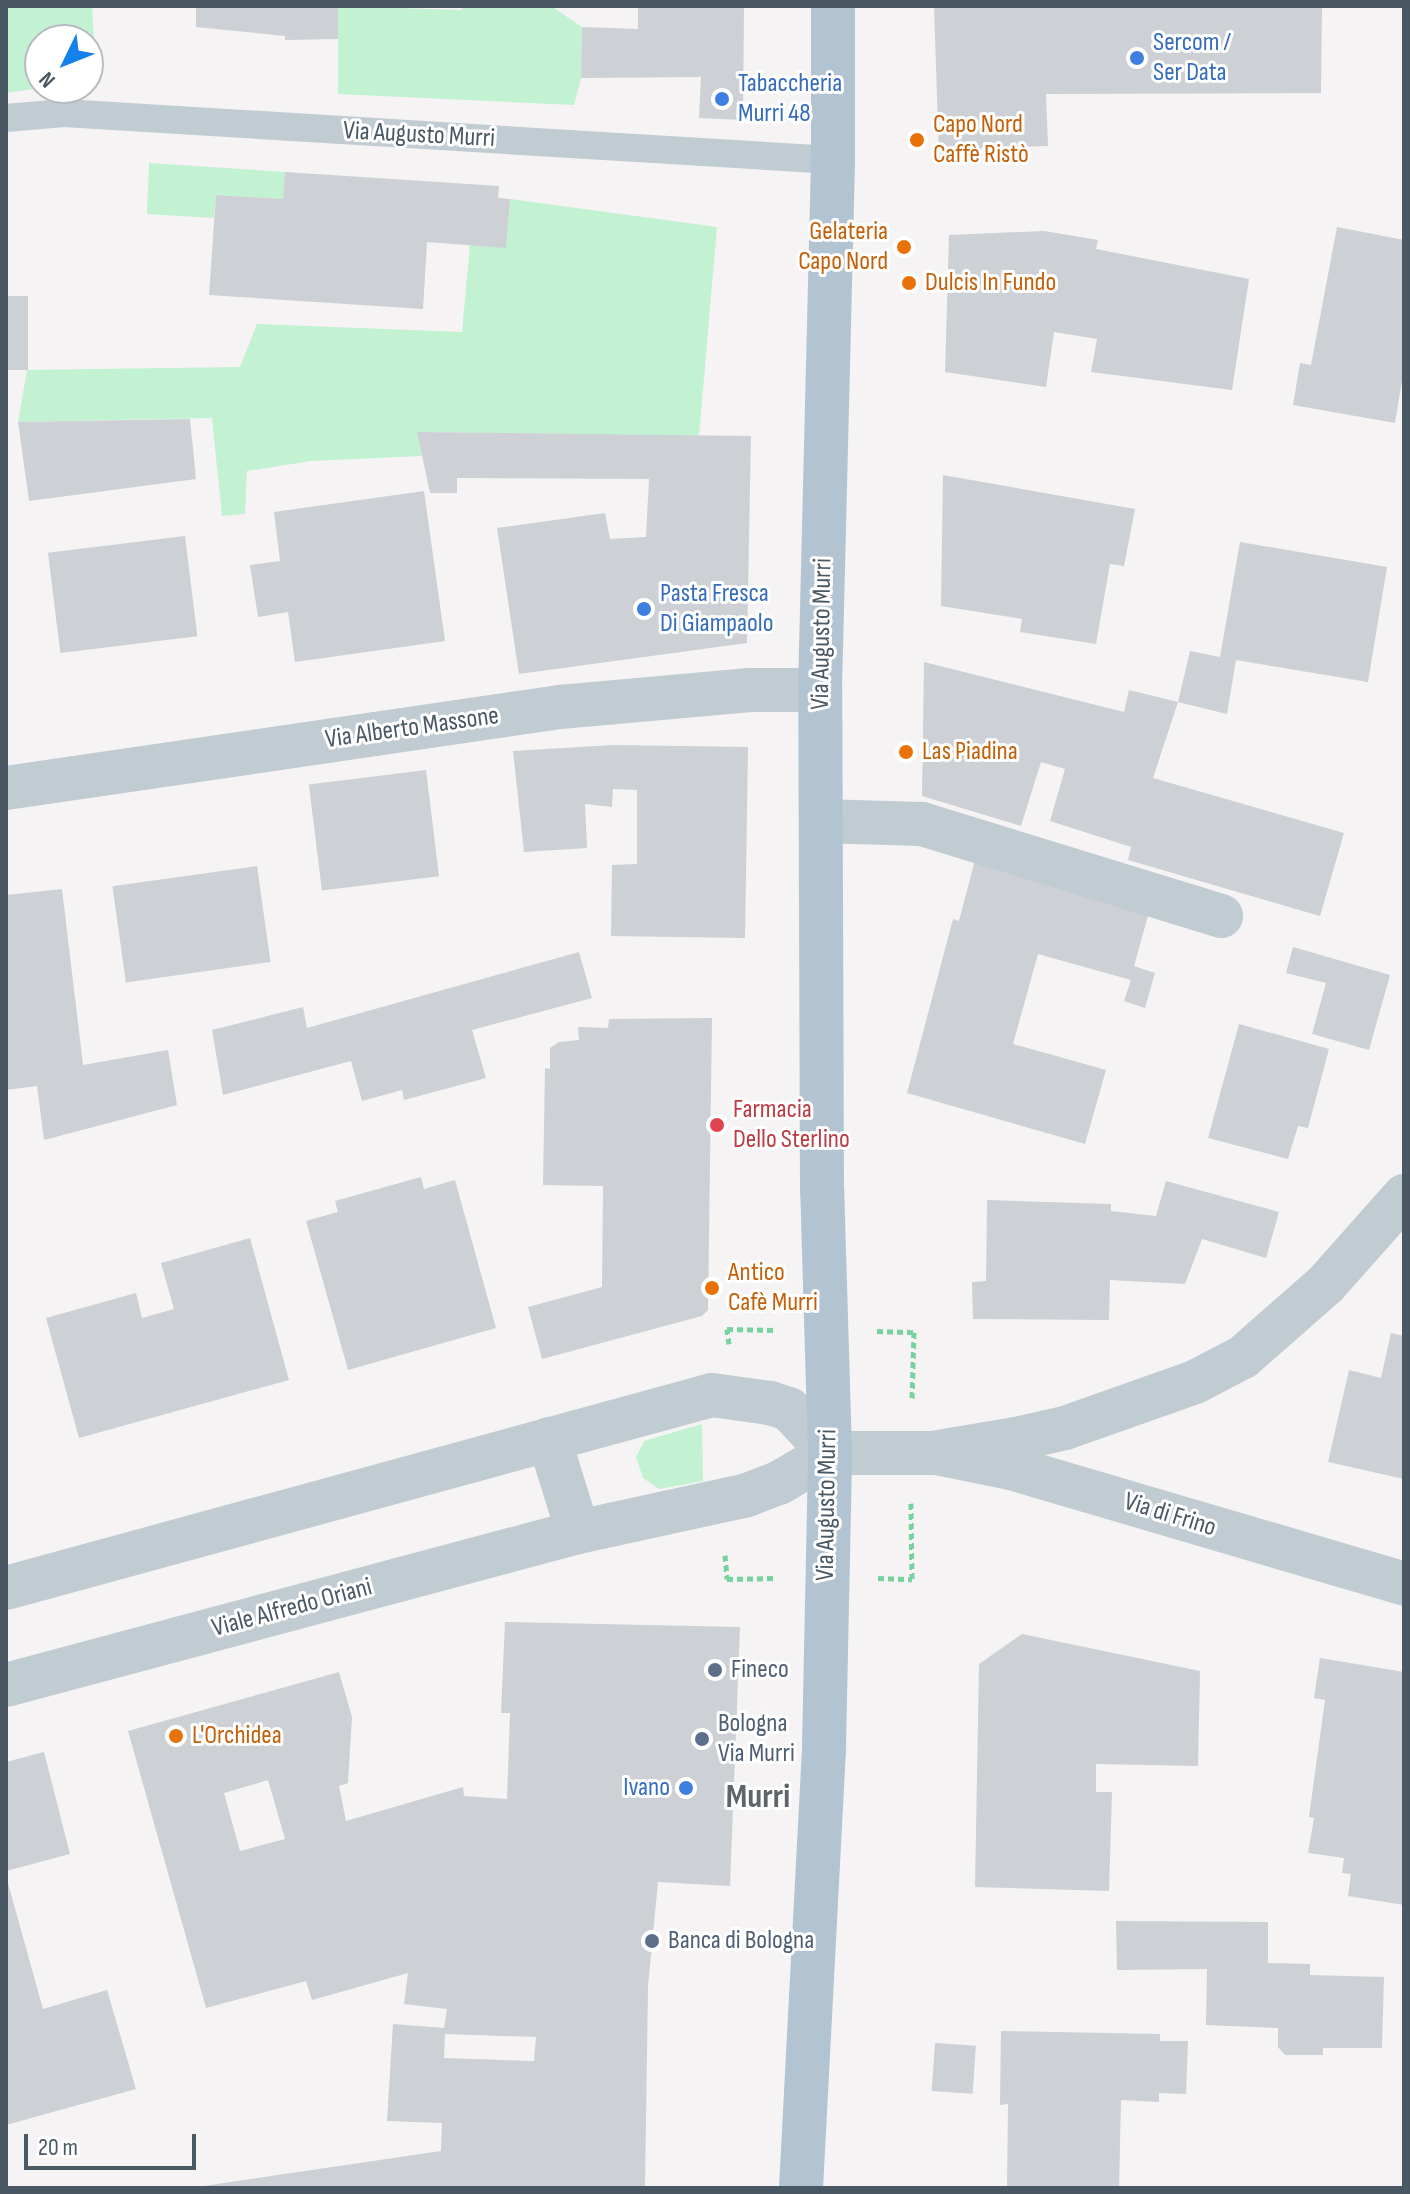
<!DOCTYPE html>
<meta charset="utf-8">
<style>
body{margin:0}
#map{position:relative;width:1410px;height:2194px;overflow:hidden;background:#f5f3f3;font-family:"Sofia Sans Condensed",sans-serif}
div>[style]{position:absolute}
.green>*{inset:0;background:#c2f2d1}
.building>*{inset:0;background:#cdd0d5;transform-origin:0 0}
.path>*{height:5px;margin-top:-2.5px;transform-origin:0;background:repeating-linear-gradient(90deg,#78d2a0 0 6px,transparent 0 10px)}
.service>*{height:28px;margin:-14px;padding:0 14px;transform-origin:14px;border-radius:14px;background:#c1cbd2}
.minor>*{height:44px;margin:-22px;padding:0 22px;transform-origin:22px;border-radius:22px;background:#c1cbd2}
.tertiary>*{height:44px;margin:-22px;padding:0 22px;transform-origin:22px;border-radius:22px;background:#c1cbd2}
.primary>*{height:44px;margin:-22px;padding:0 22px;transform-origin:22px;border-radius:22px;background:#b2c4d2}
.dots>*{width:22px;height:22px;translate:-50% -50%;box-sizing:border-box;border:4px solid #fff;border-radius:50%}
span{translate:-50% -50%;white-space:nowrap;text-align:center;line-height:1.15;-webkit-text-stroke:6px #fff;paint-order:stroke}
.shop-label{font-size:26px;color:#366cbe}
.left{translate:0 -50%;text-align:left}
.right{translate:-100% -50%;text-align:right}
.food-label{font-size:26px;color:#c56008}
.street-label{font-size:26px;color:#495862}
.health-label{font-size:26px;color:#be3a42}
.service-label{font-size:26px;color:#4e5e75}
.district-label{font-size:34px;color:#5f6468;font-weight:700}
.frame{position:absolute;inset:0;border:8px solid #495862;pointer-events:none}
.north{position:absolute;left:24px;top:24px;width:80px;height:80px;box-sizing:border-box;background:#fff;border:2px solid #b6bcc0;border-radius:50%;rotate:227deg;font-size:22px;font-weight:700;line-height:32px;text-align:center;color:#495862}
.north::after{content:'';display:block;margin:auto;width:28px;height:36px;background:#1581ed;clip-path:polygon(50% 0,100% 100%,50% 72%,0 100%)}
.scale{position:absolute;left:24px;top:2134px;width:172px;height:36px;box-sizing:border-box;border:4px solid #495862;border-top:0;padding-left:10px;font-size:24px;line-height:28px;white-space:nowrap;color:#495862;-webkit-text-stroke:6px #fff;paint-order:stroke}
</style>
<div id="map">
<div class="green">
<div style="clip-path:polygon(6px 6px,92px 6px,96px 72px,88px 74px,88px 40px,40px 40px,40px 88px,6px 93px)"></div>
<div style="clip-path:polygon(338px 6px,461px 10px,464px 6px,551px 6px,582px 27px,581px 78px,574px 105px,338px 94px)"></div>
<div style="clip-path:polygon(149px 163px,285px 172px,283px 199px,216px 195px,214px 218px,147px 214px)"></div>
<div style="clip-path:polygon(510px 199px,717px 227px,699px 436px,418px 432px,422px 456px,311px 461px,247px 471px,245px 514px,222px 516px,212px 418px,18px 422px,27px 370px,240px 367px,257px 324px,462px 332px,470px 245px,506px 247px)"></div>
<div style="clip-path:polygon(702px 1424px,703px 1481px,659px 1489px,643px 1478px,636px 1457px,644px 1441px)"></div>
</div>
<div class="building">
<div style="clip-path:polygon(196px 6px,338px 6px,338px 39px,285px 40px,285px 36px,196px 27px)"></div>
<div style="clip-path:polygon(638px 6px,744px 6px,743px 120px,699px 118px,701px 77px,581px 78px,582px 27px,638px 29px)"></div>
<div style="clip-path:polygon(934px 6px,1322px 6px,1321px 93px,1046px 94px,1048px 146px,954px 149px,955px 157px,939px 157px)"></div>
<div style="clip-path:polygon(285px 172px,499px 186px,498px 198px,510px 199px,506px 248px,427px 242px,423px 309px,209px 295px,216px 195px,283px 199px)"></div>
<div style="clip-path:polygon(1337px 227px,1404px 240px,1404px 369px,1395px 423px,1293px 405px,1300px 363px,1311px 365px)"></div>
<div style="clip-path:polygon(1044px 231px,1098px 240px,1096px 249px,1249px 279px,1232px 390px,1091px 372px,1097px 339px,1054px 332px,1046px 387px,945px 372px,949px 235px)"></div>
<div style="left:6px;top:296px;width:22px;height:74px"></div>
<div style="clip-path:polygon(190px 419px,196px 479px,29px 501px,18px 422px)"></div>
<div style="clip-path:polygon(417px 432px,751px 436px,747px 643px,519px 674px,497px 528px,605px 513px,610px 539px,646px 537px,649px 479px,457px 478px,457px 493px,430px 493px)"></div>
<div style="clip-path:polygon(943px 475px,1135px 509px,1124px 566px,1110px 564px,1096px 644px,1020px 632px,1022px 619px,941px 606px)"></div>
<div style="clip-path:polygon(424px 491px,445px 641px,295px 662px,288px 612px,258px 617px,250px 565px,280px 561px,274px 512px)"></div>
<div style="left:185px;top:536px;width:101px;height:138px;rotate:83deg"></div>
<div style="clip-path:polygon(1240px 542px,1387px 567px,1368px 682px,1236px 660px,1227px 714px,1178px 702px,1153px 778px,1344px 833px,1320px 916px,1128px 860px,1131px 847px,1050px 821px,1065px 769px,1041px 762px,1021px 826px,922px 796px,924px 662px,1124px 712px,1129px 690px,1178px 702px,1190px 651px,1220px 657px)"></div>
<div style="clip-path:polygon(613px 745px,748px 747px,745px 938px,611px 936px,612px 865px,637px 864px,637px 790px,613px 789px,612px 807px,585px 804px,587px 848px,524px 852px,513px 751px)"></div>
<div style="left:426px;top:770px;width:107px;height:118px;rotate:83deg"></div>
<div style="clip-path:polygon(976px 856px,1151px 905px,1134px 966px,1155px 973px,1145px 1008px,1124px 1001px,1131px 980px,1038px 954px,1013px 1044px,1106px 1070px,1085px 1144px,907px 1093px,953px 919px,959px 921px)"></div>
<div style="left:257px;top:866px;width:97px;height:146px;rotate:82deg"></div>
<div style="clip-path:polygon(62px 889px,83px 1065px,168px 1050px,177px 1105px,44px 1140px,37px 1086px,6px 1090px,6px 895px)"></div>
<div style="clip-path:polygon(1293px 947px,1390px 975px,1369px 1050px,1312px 1034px,1326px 983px,1286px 973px)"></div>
<div style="clip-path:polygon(579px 952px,592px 998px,472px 1030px,486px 1078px,404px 1100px,402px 1090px,362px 1101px,351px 1061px,223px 1095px,212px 1030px,303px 1007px,307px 1028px)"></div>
<div style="clip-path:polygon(712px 1018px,708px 1310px,702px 1316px,542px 1359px,528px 1307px,602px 1287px,603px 1186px,543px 1185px,545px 1068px,550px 1069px,550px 1048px,559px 1042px,579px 1040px,578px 1027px,608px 1028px,609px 1019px)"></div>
<div style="clip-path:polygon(1239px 1024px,1329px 1049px,1308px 1128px,1298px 1126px,1288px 1159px,1208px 1138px)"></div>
<div style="clip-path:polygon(421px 1177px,424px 1189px,455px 1180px,496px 1328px,348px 1370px,306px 1221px,338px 1212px,335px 1201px)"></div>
<div style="clip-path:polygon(1166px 1181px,1279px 1212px,1266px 1258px,1202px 1239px,1185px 1284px,1110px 1280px,1109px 1320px,973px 1319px,972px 1282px,986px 1281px,987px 1200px,1111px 1204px,1111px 1211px,1156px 1216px)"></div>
<div style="clip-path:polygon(250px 1238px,289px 1380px,79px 1438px,46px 1318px,136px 1293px,142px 1318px,174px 1309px,161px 1263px)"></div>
<div style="clip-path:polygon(1391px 1333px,1404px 1336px,1404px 1479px,1328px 1462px,1349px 1370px,1381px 1378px)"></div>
<div style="clip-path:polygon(evenodd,505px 1622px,740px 1627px,730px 1886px,658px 1882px,648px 1986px,645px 2188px,190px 2188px,441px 2151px,442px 2123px,387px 2121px,393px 2024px,444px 2028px,447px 2009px,404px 2004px,408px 1973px,312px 2000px,306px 1981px,206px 2008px,128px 1731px,339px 1672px,352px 1717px,348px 1783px,339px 1786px,346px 1821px,463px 1787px,464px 1796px,507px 1799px,510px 1713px,501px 1713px,505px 1622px,268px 1780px,285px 1839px,240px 1851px,224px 1793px,268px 1780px,505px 1622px,445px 2034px,536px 2037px,534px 2061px,444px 2058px,445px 2034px)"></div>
<div style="clip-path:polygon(1022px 1634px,1200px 1671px,1198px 1766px,1096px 1764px,1096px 1792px,1112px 1792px,1109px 1891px,975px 1887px,979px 1664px)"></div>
<div style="clip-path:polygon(1320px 1658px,1404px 1672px,1404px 1905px,1348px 1896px,1351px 1874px,1342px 1873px,1344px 1858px,1308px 1853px,1314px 1818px,1309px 1817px,1325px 1700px,1314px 1698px)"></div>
<div style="clip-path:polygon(44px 1752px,70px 1854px,6px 1871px,6px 1762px)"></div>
<div style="clip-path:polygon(6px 1876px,43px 2009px,107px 1990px,136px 2089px,6px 2125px)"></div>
<div style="clip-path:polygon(1116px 1921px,1268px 1922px,1268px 1963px,1310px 1964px,1310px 1975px,1384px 1977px,1382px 2048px,1323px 2048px,1323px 2055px,1285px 2055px,1278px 2047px,1278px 2028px,1206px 2025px,1207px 1969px,1117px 1970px)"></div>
<div style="clip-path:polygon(1001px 2031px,1160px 2034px,1160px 2041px,1188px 2041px,1186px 2094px,1159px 2093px,1159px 2102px,1121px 2100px,1119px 2188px,1007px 2188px,1008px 2104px,1000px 2105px)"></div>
<div style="left:935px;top:2043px;width:41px;height:48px;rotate:4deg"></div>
</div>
<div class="path">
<div style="left:877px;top:1331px;width:37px;rotate:2deg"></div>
<div style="left:914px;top:1332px;width:69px;rotate:91.7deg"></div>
<div style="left:729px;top:1344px;width:15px;rotate:-98deg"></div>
<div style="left:727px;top:1329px;width:48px;rotate:1.2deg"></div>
<div style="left:725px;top:1555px;width:24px;rotate:85deg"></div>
<div style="left:727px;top:1579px;width:49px;rotate:-1.2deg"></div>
<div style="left:878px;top:1578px;width:34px;rotate:2deg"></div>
<div style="left:912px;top:1579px;width:76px;rotate:-90.8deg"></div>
</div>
<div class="service">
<div style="left:6px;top:118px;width:58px;rotate:-4.9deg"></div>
<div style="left:64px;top:113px;width:770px;rotate:3.5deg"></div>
</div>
<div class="minor">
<div style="left:6px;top:788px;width:560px;rotate:-8.32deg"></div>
<div style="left:560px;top:707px;width:191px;rotate:-5.1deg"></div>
<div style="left:750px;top:690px;width:70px"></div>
<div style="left:821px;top:821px;width:101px;rotate:1.7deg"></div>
<div style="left:922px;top:824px;width:313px;rotate:17.1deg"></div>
<div style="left:936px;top:1453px;width:76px;rotate:11.3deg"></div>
<div style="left:1011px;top:1468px;width:410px;rotate:16.4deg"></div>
</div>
<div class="tertiary">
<div style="left:549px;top:1439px;width:97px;rotate:72.7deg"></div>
<div style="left:830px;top:1453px;width:103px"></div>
<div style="left:933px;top:1453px;width:84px;rotate:-9.6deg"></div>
<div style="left:1016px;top:1439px;width:50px;rotate:-12.7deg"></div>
<div style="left:1065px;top:1428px;width:138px;rotate:-19.5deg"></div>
<div style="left:1195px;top:1382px;width:54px;rotate:-27.5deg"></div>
<div style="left:1243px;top:1357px;width:111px;rotate:-41.3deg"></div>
<div style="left:1326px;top:1284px;width:118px;rotate:-48.4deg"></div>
<div style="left:6px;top:1588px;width:732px;rotate:-15.29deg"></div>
<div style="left:712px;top:1395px;width:59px;rotate:7.9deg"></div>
<div style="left:770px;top:1403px;width:20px;rotate:18deg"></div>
<div style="left:789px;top:1409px;width:60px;rotate:47deg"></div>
<div style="left:6px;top:1685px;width:592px;rotate:-14.98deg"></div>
<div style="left:578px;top:1532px;width:173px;rotate:-12.3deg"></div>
<div style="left:747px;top:1495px;width:34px;rotate:-21deg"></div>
<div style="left:779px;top:1483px;width:59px;rotate:-30.5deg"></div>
</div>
<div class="primary">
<div style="left:801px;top:2188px;width:442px;rotate:-87deg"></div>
<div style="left:824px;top:1747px;width:294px;rotate:-88.8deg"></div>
<div style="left:830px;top:1453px;width:264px;rotate:-91.7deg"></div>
<div style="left:822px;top:1189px;width:499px;rotate:-90.2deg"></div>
<div style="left:820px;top:690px;width:530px;rotate:-88.59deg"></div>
<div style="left:833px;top:160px;width:154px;rotate:-90deg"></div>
</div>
<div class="dots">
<div style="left:1137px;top:58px;background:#3f7fe0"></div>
<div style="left:722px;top:99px;background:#3f7fe0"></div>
<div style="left:917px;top:140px;background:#e8710a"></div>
<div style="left:904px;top:247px;background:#e8710a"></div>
<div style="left:909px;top:283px;background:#e8710a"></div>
<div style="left:644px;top:609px;background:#3f7fe0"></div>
<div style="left:906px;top:752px;background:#e8710a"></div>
<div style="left:717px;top:1125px;background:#e0444e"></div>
<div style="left:712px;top:1288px;background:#e8710a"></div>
<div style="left:715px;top:1670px;background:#5c6f8a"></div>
<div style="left:176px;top:1736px;background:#e8710a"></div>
<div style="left:702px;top:1739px;background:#5c6f8a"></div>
<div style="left:686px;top:1788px;background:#3f7fe0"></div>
<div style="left:652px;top:1941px;background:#5c6f8a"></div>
</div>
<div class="shop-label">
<span class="left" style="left:1153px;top:58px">Sercom /<br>Ser Data</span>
<span class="left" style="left:738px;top:99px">Tabaccheria<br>Murri 48</span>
<span class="left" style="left:660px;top:609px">Pasta Fresca<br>Di Giampaolo</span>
<span class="right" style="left:670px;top:1788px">Ivano</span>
</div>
<div class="food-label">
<span class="left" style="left:933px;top:140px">Capo Nord<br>Caffè Ristò</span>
<span class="right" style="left:888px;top:247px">Gelateria<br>Capo Nord</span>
<span class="left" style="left:925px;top:283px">Dulcis In Fundo</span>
<span class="left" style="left:922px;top:752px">Las Piadina</span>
<span class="left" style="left:728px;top:1288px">Antico<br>Cafè Murri</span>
<span class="left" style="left:192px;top:1736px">L'Orchidea</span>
</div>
<div class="street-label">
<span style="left:419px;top:135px;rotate:3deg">Via Augusto Murri</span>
<span style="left:822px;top:634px;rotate:-89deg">Via Augusto Murri</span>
<span style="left:412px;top:728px;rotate:-8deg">Via Alberto Massone</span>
<span style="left:827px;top:1505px;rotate:-89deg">Via Augusto Murri</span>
<span style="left:1170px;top:1515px;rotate:17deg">Via di Frino</span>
<span style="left:292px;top:1608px;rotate:-15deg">Viale Alfredo Oriani</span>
</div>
<div class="health-label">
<span class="left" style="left:733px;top:1125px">Farmacia<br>Dello Sterlino</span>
</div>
<div class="service-label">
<span class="left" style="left:731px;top:1670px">Fineco</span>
<span class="left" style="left:718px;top:1739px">Bologna<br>Via Murri</span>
<span class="left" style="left:668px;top:1941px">Banca di Bologna</span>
</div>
<div class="district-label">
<span style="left:758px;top:1797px">Murri</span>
</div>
<div class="frame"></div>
<div class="north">N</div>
<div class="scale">20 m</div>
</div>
